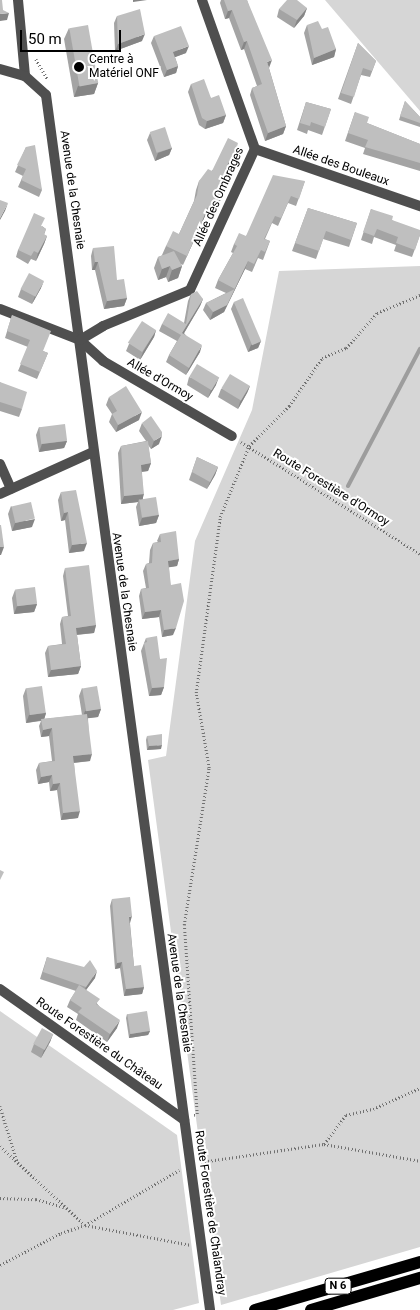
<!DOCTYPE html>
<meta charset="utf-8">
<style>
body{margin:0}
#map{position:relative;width:420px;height:1310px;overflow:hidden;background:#fff;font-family:Roboto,sans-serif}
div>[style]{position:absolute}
.green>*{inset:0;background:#d6d6d6}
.stream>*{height:4px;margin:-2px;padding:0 2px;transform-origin:2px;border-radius:2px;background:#9d9d9d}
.path>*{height:2.5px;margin-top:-1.25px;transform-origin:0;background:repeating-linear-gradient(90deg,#717171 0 1px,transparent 0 3.5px)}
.street>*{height:10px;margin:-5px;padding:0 5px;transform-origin:5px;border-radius:5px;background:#4f4f4f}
.primary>*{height:12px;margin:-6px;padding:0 6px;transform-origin:6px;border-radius:6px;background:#000}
.wall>*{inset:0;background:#a4a4a4}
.shaded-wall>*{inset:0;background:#868686}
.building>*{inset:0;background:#bfbfbf;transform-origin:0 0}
.dots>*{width:14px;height:14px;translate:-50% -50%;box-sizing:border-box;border:2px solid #fff;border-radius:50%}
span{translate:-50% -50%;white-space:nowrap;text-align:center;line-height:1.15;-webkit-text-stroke:4px #fff;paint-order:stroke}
.shield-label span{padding:1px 4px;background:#fff;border:1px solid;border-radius:4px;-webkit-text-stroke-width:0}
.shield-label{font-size:11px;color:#000;font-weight:700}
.poi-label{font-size:12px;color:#000}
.left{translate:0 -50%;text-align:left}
.street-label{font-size:12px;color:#000}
.scale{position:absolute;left:20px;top:30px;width:101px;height:22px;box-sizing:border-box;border:2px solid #000;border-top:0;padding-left:6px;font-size:15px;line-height:18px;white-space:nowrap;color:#000;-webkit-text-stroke:4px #fff;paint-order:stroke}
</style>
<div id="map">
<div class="green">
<div style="clip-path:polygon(325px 0,420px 0,420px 111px)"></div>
<div style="clip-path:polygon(420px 266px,420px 1247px,221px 1305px,148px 760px,166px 756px,195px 541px,252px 410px,279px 271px)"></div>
<div style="clip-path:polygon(0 1011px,177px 1135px,199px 1303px,173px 1310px,0 1310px)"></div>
</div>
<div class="stream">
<div style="left:348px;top:486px;width:155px;rotate:-62.3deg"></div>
</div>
<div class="path">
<div style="left:36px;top:59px;width:24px;rotate:60deg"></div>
<div style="left:241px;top:442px;width:211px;rotate:32deg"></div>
<div style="left:0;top:1106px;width:58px;rotate:72.8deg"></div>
<div style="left:194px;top:1115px;width:3px;rotate:-18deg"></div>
<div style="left:197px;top:1114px;width:189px;rotate:-93.9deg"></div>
<div style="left:184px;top:925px;width:159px;rotate:-81deg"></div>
<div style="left:209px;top:768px;width:76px;rotate:-99.8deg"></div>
<div style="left:196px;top:693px;width:178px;rotate:-82.2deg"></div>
<div style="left:220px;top:517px;width:77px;rotate:-67.8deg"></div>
<div style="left:249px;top:446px;width:57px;rotate:-45deg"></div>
<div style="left:289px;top:406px;width:58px;rotate:-55.5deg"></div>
<div style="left:322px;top:358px;width:26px;rotate:-23deg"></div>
<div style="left:346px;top:348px;width:47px;rotate:-48.5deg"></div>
<div style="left:377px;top:313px;width:47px;rotate:-22.7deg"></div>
<div style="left:324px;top:1144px;width:36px;rotate:-53deg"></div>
<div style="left:346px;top:1115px;width:28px;rotate:-13deg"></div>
<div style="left:373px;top:1109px;width:51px;rotate:-24.1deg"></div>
<div style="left:0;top:1146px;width:116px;rotate:42.9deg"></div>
<div style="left:85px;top:1225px;width:108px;rotate:10.7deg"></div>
<div style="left:201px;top:1162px;width:124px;rotate:-8.3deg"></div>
<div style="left:324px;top:1144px;width:97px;rotate:10deg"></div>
<div style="left:0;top:1198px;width:36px;rotate:2deg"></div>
<div style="left:36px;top:1199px;width:29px;rotate:16deg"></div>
<div style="left:0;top:1265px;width:69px;rotate:-27.7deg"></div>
<div style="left:61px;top:1233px;width:25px;rotate:-18deg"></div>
<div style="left:85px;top:1225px;width:109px;rotate:-30.3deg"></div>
</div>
<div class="street">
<div style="left:18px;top:0;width:76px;rotate:84.7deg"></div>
<div style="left:0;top:69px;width:26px;rotate:16deg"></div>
<div style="left:25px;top:76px;width:28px;rotate:42deg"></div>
<div style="left:46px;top:95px;width:1226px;rotate:82.31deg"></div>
<div style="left:255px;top:149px;width:175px;rotate:19.1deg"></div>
<div style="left:0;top:309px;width:86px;rotate:21.2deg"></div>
<div style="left:80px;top:340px;width:31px;rotate:42deg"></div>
<div style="left:103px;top:361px;width:149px;rotate:30.2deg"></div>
<div style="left:80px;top:340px;width:27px;rotate:-31deg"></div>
<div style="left:103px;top:326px;width:94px;rotate:-22.5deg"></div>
<div style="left:190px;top:290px;width:155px;rotate:-65.3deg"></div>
<div style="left:255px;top:149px;width:158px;rotate:-109.6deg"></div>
<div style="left:0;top:464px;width:27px;rotate:66deg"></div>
<div style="left:0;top:494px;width:102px;rotate:-24.3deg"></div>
<div style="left:0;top:989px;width:226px;rotate:35.4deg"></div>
</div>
<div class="primary">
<div style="left:255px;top:1310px;width:172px;rotate:-16.2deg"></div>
<div style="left:311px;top:1310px;width:114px;rotate:-16.4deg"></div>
</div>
<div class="wall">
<div style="clip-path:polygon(221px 0,247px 0,269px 68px,286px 126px,283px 134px,265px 141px,250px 95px,252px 88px,257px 86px,244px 49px,241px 50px,229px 18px,225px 19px,220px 3px)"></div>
<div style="clip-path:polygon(307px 8px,304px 16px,294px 28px,277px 17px,279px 9px)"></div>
<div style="clip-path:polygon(117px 16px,142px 41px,115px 51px,114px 23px)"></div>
<div style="clip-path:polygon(307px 25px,336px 49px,334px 57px,312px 65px,304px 33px)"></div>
<div style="clip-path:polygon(69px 28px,98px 83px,94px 94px,74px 97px,64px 39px)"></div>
<div style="clip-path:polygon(154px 36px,186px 53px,175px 57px,178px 66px,176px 73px,164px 77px,151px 43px)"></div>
<div style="clip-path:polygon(358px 43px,376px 61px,370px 77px,361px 75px,351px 104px,338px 99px)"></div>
<div style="clip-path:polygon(191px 84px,211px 98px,226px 115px,223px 123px,205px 129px,199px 125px,188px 92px)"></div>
<div style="clip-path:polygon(405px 101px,420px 117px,420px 127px,399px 120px)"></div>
<div style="clip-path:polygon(306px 102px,331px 109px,322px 135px,308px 130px,307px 134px,297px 130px)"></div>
<div style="clip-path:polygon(355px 112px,367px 123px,420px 144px,420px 171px,363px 154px,365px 148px,345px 141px)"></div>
<div style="clip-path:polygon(150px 133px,172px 148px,169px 155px,155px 161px,147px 140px)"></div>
<div style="clip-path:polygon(26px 147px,42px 190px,39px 197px,18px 187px,23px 176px,15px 172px)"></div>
<div style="clip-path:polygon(235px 152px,226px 171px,225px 184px,227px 185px,224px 194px,213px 213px,205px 216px,183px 265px,181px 264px,182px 266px,178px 278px,168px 282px,166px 277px,158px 280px,154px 268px,158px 257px,163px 255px,162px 255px,166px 246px,179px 234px,194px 201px,196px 190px,199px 181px)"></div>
<div style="clip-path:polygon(305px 181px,296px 206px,288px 203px,278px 226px,272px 223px,265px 239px,270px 241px,263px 260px,258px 258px,252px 272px,245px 269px,224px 312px,210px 320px,203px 310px,206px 303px,226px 293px,215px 288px,218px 280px,233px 253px,231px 252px,234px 244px,246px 236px)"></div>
<div style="clip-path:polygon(308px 208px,357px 223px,349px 247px,323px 239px,316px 259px,292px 251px)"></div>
<div style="clip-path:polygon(371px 209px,420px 235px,412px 257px,394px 251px,396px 245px,374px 237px,372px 244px,361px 240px)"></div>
<div style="clip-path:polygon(42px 226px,46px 229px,44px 235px,47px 236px,44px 244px,36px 261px,31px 259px,28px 264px,16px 257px,18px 250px)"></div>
<div style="clip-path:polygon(93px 248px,127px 298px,124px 306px,104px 309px,95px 270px,92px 270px,91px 256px)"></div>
<div style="clip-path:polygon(41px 288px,32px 304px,18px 297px,21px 289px)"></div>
<div style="clip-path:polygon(191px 294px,203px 299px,200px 306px,184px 333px,200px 352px,186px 375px,166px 362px,169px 355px,177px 341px,159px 331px,162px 324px,184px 323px,188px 301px)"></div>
<div style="clip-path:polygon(234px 302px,261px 341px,258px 348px,248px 352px,231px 309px)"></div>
<div style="clip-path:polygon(12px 315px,43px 351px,48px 353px,37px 379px,18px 371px,28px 347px,5px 338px)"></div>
<div style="clip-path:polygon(156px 330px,154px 337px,140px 360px,126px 351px,129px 344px)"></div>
<div style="clip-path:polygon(189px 377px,216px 385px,208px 398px,187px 385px)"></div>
<div style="clip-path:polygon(0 382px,22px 409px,19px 417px,0 411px)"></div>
<div style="clip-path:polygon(250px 386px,247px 393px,238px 409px,218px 397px,221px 389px)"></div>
<div style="clip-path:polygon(109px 397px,139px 420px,116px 432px,109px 422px,112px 414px,106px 405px)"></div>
<div style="clip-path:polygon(142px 423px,159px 444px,151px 449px,148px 445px,151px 463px,148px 471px,142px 472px,143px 499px,159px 515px,156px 523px,139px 526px,136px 507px,138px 502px,121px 504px,118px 453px,121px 446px,146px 441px,139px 431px)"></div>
<div style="clip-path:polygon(39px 427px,67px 441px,64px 448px,39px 452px,36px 435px)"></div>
<div style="clip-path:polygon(197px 457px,218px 467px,215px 475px,207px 489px,189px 480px)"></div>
<div style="clip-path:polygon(61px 492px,84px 551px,69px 553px,65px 520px,61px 521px,58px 500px)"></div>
<div style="clip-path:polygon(11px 506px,32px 527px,12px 531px,8px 514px)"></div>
<div style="clip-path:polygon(160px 534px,179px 559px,177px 566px,169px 567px,173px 635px,162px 637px,159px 617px,142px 619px,139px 596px,141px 589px,146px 588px,143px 571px,146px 564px,149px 563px,150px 550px,153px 543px,158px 542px,157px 541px)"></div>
<div style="clip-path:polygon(65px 568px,96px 625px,94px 633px,77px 635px,81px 666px,78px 674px,48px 677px,45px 653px,48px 646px,62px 644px,60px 624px,62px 617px,68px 616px,63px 576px)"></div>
<div style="clip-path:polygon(15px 590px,37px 604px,34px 612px,14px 614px,12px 598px)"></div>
<div style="clip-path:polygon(146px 638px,160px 659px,164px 687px,161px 695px,149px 696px,141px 651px)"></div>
<div style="clip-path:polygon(26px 688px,46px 713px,44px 719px,82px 715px,79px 696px,82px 688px,101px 709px,98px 717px,88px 718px,90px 761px,74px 763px,78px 818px,61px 820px,57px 790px,50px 791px,49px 782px,38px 784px,36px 770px,39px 763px,52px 761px,49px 736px,41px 737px,39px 726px,41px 721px,26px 723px,23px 696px)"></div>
<div style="clip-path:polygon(147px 736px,161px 749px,147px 750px,146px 740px)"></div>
<div style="clip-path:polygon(112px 899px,130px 923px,134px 966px,144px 987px,142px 994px,124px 996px,120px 968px,115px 969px,110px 906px)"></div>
<div style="clip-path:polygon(47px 957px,95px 978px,86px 990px,117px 1028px,107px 1042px,76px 1020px,78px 1014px,67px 1007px,70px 1000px,76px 991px,40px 979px)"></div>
<div style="clip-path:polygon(127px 1014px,150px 1031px,148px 1035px,129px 1038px,126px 1018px)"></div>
<div style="clip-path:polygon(53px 1034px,50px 1042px,41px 1058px,31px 1052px,34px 1044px)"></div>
</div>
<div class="shaded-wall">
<div style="clip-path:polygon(133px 0,147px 0,133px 2px)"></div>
<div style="clip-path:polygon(307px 8px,304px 16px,294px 28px,297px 20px)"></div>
<div style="clip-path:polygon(232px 10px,229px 18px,225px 19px,228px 11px)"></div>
<div style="clip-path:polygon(9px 13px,7px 20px,0 21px,0 14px)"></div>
<div style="clip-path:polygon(145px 34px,142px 41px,115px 51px,118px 44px)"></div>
<div style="clip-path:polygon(247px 41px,244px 49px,241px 50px,244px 42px)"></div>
<div style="clip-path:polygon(189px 46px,186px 53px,170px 59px,173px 52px)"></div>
<div style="clip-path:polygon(336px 49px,334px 57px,312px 65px,314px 58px)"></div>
<div style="clip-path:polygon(272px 60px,269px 68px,267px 62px)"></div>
<div style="clip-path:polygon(178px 66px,176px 73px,164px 77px,167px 70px)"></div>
<div style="clip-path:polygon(98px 83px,94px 94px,74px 97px,78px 86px)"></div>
<div style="clip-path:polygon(226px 115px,223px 123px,205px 129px,207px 121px)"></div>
<div style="clip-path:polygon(286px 126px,283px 134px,265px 141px,268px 133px)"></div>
<div style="clip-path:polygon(238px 143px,235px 152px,221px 179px,225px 170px)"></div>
<div style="clip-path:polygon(172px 148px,169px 155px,155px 161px,158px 153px)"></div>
<div style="clip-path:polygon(227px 185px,224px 194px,213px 213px,205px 216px,183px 265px,208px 207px)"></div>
<div style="clip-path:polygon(8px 203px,5px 211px,0 220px,0 218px)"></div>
<div style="clip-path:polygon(47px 236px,44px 244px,36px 261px,38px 253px)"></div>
<div style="clip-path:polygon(248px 261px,245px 269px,224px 312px,210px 320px,213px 312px,227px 305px)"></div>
<div style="clip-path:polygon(95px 262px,98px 262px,95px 270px,92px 270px)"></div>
<div style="clip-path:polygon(170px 266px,166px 277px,158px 280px,162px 269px)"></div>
<div style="clip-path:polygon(182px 266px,178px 278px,168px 282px,172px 270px)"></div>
<div style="clip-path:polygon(44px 281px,41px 288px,32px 304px,35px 296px)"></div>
<div style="clip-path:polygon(127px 298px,124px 306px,104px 309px,107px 301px)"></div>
<div style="clip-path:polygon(203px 299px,200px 306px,180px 340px,182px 333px)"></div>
<div style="clip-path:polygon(156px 330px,154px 337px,140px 360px,143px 352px)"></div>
<div style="clip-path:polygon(261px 341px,258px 348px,248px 352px,251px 345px)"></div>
<div style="clip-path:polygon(202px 345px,200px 352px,186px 375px,189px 368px)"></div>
<div style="clip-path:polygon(219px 377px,216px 385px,208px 398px,211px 390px)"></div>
<div style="clip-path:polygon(250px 386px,247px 393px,238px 409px,240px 402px)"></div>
<div style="clip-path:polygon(142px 412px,139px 420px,116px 432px,118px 425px)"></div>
<div style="clip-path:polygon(162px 436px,159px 444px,151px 449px,154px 441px)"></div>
<div style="clip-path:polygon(67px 441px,64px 448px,39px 452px,42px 444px)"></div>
<div style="clip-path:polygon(151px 463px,148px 471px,138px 472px,141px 465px)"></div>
<div style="clip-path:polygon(218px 467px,215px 475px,207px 489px,210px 482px)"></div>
<div style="clip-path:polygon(144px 494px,142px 501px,139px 499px,138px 502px,121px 504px,124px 496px)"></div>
<div style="clip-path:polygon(68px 512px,65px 520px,61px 521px,64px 513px)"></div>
<div style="clip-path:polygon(159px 515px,156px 523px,139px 526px,142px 518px)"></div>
<div style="clip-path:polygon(35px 519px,32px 527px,12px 531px,15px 523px)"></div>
<div style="clip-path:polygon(87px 543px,84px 551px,69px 553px,72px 545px)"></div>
<div style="clip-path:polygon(0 547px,4px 547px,1px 555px,0 555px)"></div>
<div style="clip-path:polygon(179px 559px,177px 566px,165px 568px,168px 561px)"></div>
<div style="clip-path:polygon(37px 604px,34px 612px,14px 614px,17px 606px)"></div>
<div style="clip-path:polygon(161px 610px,159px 617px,142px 619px,145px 612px)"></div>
<div style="clip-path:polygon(96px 625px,94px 633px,73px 635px,76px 628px)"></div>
<div style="clip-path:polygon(176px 628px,173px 635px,162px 637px,164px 630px)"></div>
<div style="clip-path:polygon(81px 666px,78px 674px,48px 677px,51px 670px)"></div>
<div style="clip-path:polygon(164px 687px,161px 695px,149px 696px,152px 688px)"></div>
<div style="clip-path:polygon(101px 709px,98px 717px,82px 719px,85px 711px)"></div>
<div style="clip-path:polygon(46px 713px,44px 720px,26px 723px,29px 715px)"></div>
<div style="clip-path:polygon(52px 728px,49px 736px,41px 737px,43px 730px)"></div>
<div style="clip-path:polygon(162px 745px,161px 749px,147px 750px,149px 746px)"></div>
<div style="clip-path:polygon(92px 754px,90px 761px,71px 763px,73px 756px)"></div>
<div style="clip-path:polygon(52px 775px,49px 782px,38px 784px,41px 777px)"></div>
<div style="clip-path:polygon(60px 783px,57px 790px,50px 791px,53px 784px)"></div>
<div style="clip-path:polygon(80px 811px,78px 818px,61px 820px,63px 813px)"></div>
<div style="clip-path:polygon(132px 916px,130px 923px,126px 923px,129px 917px)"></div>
<div style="clip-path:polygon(122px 962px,120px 968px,115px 969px,117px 963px)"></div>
<div style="clip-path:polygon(97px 971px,95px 978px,83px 994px,86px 987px)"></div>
<div style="clip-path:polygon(144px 987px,142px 994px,124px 996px,126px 989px)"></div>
<div style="clip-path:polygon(120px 1020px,117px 1028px,107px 1042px,110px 1034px)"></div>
<div style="clip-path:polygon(150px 1031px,148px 1035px,129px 1038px,130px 1034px)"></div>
<div style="clip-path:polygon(53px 1034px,50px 1042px,41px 1058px,44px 1050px)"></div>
</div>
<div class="building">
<div style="clip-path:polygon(0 0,2px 0,3px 10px,9px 13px,0 14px)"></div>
<div style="clip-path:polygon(224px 0,247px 0,272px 60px,267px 62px,286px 126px,268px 133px,252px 88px,262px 84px,247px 41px,244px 42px,232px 10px,228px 11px)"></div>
<div style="clip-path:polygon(287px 0,297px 0,307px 8px,297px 20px,279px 9px)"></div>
<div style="clip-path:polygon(140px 9px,145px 34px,118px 44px,117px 16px)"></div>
<div style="clip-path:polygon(318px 21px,322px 29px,328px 27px,336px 49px,314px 58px,307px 25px)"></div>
<div style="left:88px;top:25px;width:59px;height:19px;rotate:80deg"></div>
<div style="clip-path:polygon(181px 26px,189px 46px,173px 52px,178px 66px,167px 70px,154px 36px)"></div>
<div style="clip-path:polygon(358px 43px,376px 61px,372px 71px,363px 68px,354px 97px,341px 93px)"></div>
<div style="clip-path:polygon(204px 79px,211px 98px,219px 95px,226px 115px,207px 121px,202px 118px,191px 84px)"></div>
<div style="clip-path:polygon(405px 101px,420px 117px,420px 123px,400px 116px)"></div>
<div style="clip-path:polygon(306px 102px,331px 109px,325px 127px,311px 122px,310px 126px,300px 123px)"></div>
<div style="clip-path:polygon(355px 112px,369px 117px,367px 123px,420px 144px,420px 163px,365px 147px,368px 140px,348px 133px)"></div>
<div style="left:165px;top:127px;width:22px;height:16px;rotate:72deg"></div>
<div style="clip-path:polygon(228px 138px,238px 143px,225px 170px,229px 172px,224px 183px,227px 185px,217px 204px,208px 207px,187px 256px,166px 246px,173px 231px,179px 234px,197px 195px,199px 181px,208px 169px,212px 171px)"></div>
<div style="clip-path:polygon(35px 145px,42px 190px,21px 180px,26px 169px,17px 165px,26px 147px)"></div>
<div style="clip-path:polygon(273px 175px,305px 181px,299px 199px,291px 196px,281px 218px,275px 216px,264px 239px,270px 241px,265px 252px,261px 250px,254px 264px,248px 261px,227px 305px,213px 312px,206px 303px,235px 289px,218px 280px,237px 246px,234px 244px,239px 233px,246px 236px)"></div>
<div style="clip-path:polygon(0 200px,8px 203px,0 218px)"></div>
<div style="clip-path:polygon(308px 208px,357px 223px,351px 240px,326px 231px,319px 251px,295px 243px)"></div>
<div style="clip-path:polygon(371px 209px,393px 216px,392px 220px,420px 230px,420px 235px,415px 250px,396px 243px,398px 237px,377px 229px,374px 236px,363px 232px)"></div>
<div style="clip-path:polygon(34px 213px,45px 218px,41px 226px,46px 229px,44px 234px,47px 236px,38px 253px,34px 251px,31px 256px,18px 250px)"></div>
<div style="clip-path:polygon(114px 246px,117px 280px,124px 279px,127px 298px,107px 301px,98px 262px,95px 262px,93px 248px)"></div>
<div style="clip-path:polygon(174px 251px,182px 266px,172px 270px,170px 266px,162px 269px,158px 257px)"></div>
<div style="left:29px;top:273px;width:17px;height:18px;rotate:28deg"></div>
<div style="clip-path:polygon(197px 291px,203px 299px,182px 333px,202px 345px,189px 368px,169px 355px,181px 335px,162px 324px,168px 313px,186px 324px,191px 294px)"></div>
<div style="left:243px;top:298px;width:47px;height:10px;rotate:67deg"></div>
<div style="clip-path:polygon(12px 315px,51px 331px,43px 351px,48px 353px,40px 372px,20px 364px,30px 340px,7px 331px)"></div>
<div style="left:142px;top:321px;width:17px;height:26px;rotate:33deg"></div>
<div style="left:197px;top:364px;width:26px;height:15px;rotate:31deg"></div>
<div style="left:230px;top:374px;width:23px;height:17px;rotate:31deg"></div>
<div style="clip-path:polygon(0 382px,27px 392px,22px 409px,0 402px)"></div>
<div style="clip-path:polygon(126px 386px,142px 412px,118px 425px,112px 414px,117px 411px,109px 397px)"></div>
<div style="clip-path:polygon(151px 416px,162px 432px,162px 436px,154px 441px,142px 423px)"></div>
<div style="left:65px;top:424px;width:17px;height:26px;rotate:83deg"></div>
<div style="clip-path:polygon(148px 441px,151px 463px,141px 465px,144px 494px,124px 496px,121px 446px)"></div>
<div style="clip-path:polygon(197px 457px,218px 467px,210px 482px,192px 472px)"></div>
<div style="clip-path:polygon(76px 490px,87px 543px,72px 545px,68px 512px,64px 513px,61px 492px)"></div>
<div style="left:156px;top:497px;width:18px;height:17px;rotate:81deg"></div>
<div style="left:31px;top:502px;width:17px;height:20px;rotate:77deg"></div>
<div style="clip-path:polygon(0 525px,1px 525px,4px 547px,0 547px)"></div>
<div style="clip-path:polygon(176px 531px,179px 559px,168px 561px,171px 585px,181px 583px,184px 601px,176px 628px,164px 630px,161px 610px,145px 612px,141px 589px,149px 588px,146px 564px,152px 563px,153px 543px,161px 542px,160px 534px)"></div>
<div style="clip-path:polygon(89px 565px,96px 625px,76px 628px,81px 666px,51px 670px,48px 646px,66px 644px,62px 617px,71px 616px,65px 568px)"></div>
<div style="left:35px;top:587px;width:17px;height:20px;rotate:83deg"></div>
<div style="clip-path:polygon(157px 636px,160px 659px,167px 658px,164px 687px,152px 688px,144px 643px,147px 642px,146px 638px)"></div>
<div style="left:42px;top:686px;width:27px;height:16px;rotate:82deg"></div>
<div style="left:97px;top:686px;width:23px;height:15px;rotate:80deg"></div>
<div style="clip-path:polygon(87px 714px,92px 754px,73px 756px,80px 811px,63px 813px,60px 783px,53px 784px,52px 775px,41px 777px,39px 763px,55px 761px,52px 728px,43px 730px,41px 719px)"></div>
<div style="clip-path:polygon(162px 734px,162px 745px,149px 746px,147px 736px)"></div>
<div style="clip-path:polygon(0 870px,4px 872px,0 880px)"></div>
<div style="clip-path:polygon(130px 897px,132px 916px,129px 917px,134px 966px,141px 965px,144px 987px,126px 989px,122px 962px,117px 963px,112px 899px)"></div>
<div style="clip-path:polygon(47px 957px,84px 967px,90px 960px,97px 971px,86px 987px,43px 972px)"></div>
<div style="clip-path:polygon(79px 985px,100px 999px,96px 1004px,120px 1020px,110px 1034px,78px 1012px,82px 1008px,70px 1000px)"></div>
<div style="left:147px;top:1011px;width:20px;height:20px;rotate:81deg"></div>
<div style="left:42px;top:1028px;width:13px;height:18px;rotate:29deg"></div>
</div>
<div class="dots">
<div style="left:79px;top:67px;background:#000"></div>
</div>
<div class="shield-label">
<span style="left:338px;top:1286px">N 6</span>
</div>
<div class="poi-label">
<span class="left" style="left:89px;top:67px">Centre à<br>Matériel ONF</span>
</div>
<div class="street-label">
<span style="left:341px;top:166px;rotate:19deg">Allée des Bouleaux</span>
<span style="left:72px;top:190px;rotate:82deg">Avenue de la Chesnaie</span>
<span style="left:219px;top:197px;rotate:-66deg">Allée des Ombrages</span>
<span style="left:160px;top:380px;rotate:30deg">Allée d'Ormoy</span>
<span style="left:331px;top:488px;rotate:32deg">Route Forestière d'Ormoy</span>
<span style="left:124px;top:592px;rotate:82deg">Avenue de la Chesnaie</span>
<span style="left:179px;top:993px;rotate:82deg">Avenue de la Chesnaie</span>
<span style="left:99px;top:1044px;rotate:35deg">Route Forestière du Château</span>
<span style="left:210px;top:1213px;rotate:82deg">Route Forestière de Chalandray</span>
</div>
<div class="scale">50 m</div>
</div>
